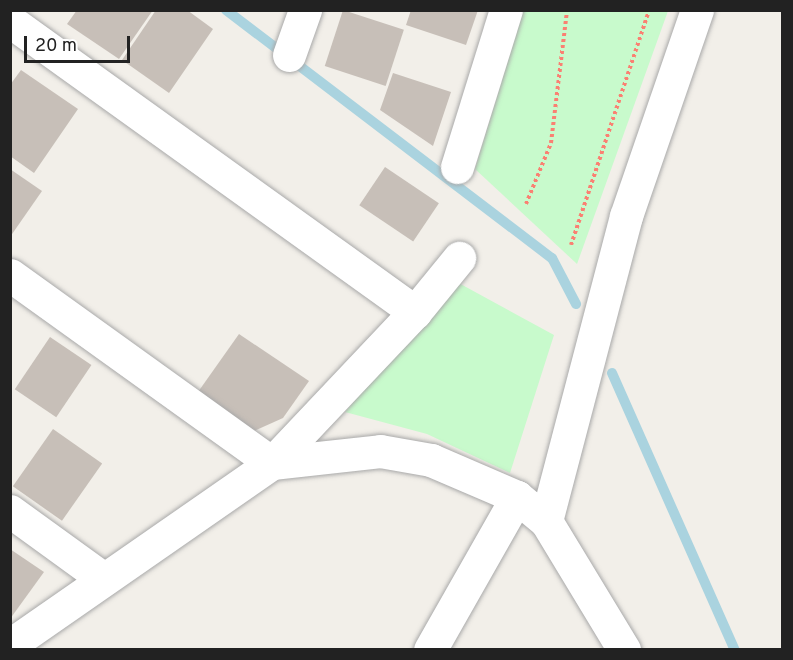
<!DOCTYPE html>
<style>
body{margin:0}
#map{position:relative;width:793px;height:660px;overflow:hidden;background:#f2efe9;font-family:Overpass,sans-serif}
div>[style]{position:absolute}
.park>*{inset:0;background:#c8facc}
.stream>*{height:10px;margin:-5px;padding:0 5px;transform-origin:5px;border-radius:5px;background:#aad3df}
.building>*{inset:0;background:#c7bfb8;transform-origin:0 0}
.path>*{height:4px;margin-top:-2px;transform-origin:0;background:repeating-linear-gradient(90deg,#fa8072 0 3px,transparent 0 6px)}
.roads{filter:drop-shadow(0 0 2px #a9a9a9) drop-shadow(0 0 2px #a9a9a9)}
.minor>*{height:33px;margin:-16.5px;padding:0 16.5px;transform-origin:16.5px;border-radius:16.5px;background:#fff}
span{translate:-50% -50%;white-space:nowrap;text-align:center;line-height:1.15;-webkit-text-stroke:6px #fff;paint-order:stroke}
.frame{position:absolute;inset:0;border:12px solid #222;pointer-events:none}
.scale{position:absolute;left:24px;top:36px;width:106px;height:27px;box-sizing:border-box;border:3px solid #222;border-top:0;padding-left:8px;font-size:18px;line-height:21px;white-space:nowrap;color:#222;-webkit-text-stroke:4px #fff;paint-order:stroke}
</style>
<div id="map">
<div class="park">
<div style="clip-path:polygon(523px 11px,668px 11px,577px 264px,475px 169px)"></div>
<div style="clip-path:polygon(455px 281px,554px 335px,510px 473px,427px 434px,345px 412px)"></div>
</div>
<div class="stream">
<div style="left:226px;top:10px;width:410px;rotate:37.3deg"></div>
<div style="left:552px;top:258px;width:52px;rotate:62.4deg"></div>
<div style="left:612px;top:373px;width:303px;rotate:66.1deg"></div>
</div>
<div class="building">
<div style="clip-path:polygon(77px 10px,153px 10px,119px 59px,67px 24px)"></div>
<div style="clip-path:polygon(156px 10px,187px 10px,213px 29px,169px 93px,122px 60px)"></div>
<div style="left:343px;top:10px;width:64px;height:59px;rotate:18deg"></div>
<div style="clip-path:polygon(411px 10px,478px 10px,466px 45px,406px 25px)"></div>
<div style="clip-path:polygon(21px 70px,78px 109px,34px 173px,10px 156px,10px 85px)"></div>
<div style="clip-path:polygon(393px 73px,451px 92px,433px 146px,380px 110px)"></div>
<div style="left:385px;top:167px;width:65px;height:46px;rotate:34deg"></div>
<div style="clip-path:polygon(10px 169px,42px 191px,10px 237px)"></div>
<div style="clip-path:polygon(239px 334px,309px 381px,283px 418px,254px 431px,198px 392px)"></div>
<div style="left:50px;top:337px;width:50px;height:63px;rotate:34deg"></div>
<div style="left:53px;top:429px;width:60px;height:70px;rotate:35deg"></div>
<div style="clip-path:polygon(10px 549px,44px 572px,10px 619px)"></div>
</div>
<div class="path">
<div style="left:526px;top:204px;width:66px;rotate:-67.7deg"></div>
<div style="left:551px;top:143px;width:134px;rotate:-83.1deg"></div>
<div style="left:571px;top:245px;width:248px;rotate:-71.6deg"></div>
</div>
<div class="roads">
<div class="minor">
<div style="left:10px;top:21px;width:499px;rotate:35.7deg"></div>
<div style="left:289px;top:55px;width:48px;rotate:-70.4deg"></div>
<div style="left:457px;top:167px;width:164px;rotate:-72.7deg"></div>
<div style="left:10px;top:275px;width:322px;rotate:35.7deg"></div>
<div style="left:272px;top:463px;width:208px;rotate:-46.6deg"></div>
<div style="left:415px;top:312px;width:70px;rotate:-50.8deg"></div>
<div style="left:10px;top:511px;width:116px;rotate:35.9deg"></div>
<div style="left:546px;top:521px;width:315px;rotate:-75.3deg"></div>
<div style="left:626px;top:216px;width:218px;rotate:-71deg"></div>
<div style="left:10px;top:645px;width:319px;rotate:-34.8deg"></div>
<div style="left:272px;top:463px;width:109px;rotate:-6.3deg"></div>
<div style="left:380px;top:451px;width:52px;rotate:10deg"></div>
<div style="left:431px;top:460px;width:94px;rotate:23.3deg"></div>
<div style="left:517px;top:497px;width:38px;rotate:40deg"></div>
<div style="left:546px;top:521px;width:151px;rotate:58.8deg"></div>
<div style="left:430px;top:650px;width:176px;rotate:-60.4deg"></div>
</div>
</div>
<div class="frame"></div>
<div class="scale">20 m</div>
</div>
